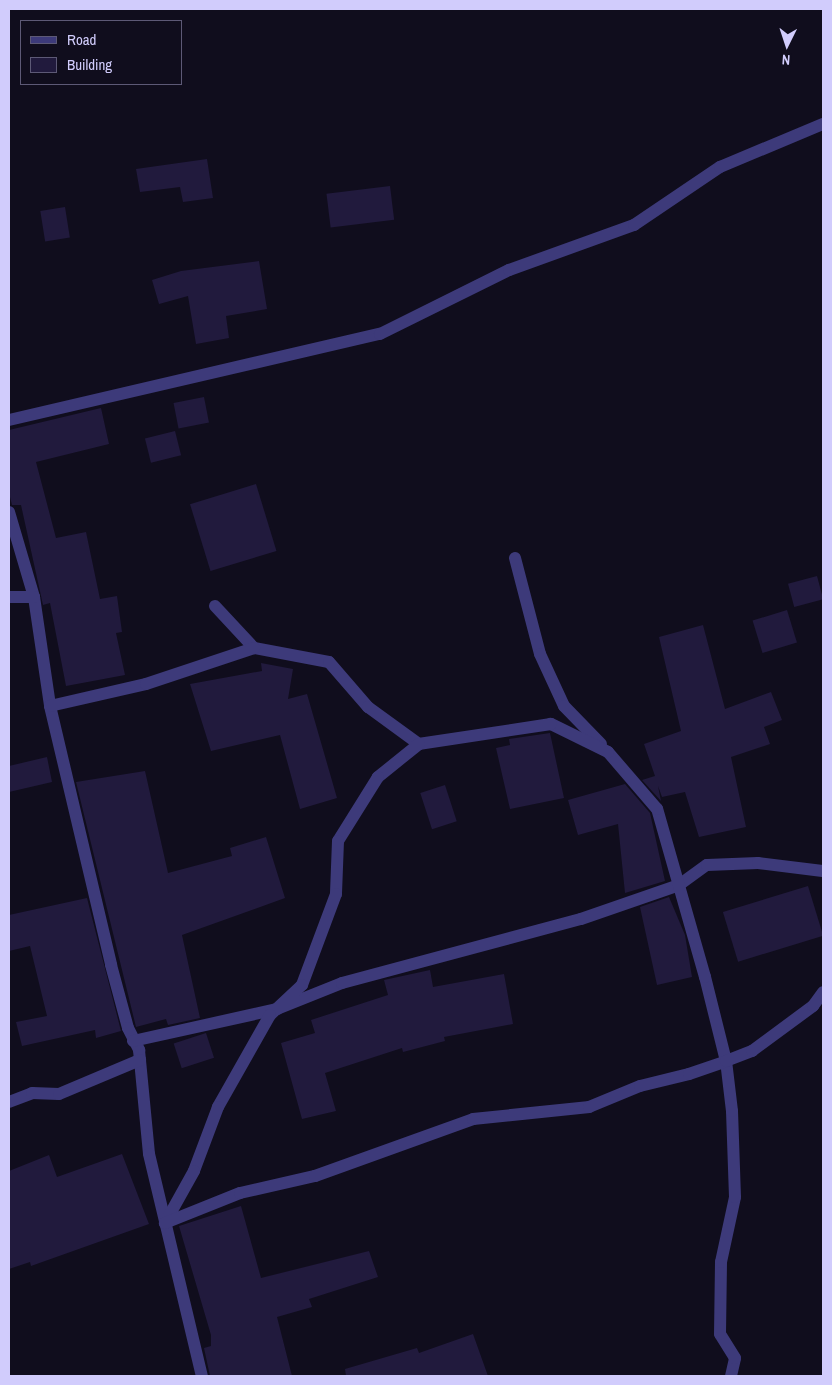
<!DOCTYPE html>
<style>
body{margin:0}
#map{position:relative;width:832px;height:1385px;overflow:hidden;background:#100d1d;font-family:"Archivo Narrow",sans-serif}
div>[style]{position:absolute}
.building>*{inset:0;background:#211a3d;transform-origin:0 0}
.minor>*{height:12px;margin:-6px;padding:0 6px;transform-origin:6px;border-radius:6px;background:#3d3a7a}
span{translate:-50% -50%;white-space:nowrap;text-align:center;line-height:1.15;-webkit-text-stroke:4px #100d1d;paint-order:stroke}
.frame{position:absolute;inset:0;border:10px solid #d1ccfc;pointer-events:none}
.legend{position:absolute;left:20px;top:20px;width:162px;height:65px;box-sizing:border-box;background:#100d1d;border:1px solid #5d5976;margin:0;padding:6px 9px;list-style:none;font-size:15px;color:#d1ccfc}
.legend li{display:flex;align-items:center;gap:10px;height:25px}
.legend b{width:25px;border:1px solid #5d5976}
.north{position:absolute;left:762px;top:20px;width:50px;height:50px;-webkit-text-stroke:4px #100d1d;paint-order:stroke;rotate:184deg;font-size:14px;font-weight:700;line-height:20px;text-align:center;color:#d1ccfc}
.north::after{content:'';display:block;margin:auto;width:18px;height:22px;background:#d1ccfc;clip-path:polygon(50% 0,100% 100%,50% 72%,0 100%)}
</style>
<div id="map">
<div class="building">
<div style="clip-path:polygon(207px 159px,213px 198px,183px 202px,180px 187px,140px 192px,136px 169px)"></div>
<div style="left:390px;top:186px;width:34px;height:64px;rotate:83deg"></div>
<div style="left:65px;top:207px;width:31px;height:25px;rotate:81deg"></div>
<div style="clip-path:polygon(259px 261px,267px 309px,226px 316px,229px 338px,196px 344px,188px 296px,159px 304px,152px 280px,181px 271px)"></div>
<div style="left:204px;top:397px;width:26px;height:31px;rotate:79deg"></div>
<div style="clip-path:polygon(101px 408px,109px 444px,36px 462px,56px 538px,86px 532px,100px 599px,117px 596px,122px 632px,116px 633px,125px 675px,66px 686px,50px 603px,43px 605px,21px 505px,12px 505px,9px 493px,9px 430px)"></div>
<div style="left:175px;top:431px;width:25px;height:31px;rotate:76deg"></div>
<div style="left:256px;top:484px;width:70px;height:69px;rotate:73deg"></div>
<div style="left:817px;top:576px;width:24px;height:30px;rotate:75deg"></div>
<div style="left:787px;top:610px;width:34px;height:36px;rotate:73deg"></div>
<div style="clip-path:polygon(703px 625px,725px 709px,771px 692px,782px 720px,764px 727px,770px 744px,731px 757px,746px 827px,699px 837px,685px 792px,662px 797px,658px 786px,661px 801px,642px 780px,655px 776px,644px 744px,681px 731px,659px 637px)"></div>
<div style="clip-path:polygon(261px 663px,293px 669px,288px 699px,307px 694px,337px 798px,300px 809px,280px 735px,211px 751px,190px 684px,262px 671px)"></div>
<div style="clip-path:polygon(550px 733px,564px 798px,510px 809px,496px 748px,510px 745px,509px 739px)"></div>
<div style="clip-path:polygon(47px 757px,52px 782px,9px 792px,9px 766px)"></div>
<div style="clip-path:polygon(145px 771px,168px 873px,232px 856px,230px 848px,266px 837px,285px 898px,182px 935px,200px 1018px,168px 1025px,166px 1019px,136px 1027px,76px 782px)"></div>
<div style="clip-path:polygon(625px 784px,650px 813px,665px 881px,625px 893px,618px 824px,578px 835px,568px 800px)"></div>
<div style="left:445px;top:785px;width:38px;height:26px;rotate:72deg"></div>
<div style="left:808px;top:886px;width:52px;height:89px;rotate:73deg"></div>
<div style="clip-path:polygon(669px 897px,685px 935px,692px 977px,657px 985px,640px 907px)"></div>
<div style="clip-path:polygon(87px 898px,121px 1031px,96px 1038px,95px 1030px,22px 1046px,16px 1022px,47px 1016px,30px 946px,9px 951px,9px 915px)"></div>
<div style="clip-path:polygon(430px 970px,433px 987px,504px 974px,513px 1024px,444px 1037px,445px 1041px,403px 1052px,402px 1048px,325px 1073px,336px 1111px,302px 1119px,281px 1043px,315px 1033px,311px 1020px,388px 995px,384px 980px)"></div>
<div style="left:206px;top:1033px;width:26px;height:34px;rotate:72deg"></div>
<div style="clip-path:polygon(122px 1154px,149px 1224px,31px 1266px,30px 1262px,9px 1269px,9px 1171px,49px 1155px,57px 1177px)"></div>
<div style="clip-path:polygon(241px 1206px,261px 1278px,369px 1251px,378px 1277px,309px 1299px,312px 1307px,277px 1317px,292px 1376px,210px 1376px,204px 1348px,211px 1346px,211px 1335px,179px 1226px)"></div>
<div style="clip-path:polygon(473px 1334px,488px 1376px,346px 1376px,345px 1369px,417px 1348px,419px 1353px)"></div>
</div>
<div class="minor">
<div style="left:9px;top:420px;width:381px;rotate:-13.1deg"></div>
<div style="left:380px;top:334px;width:144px;rotate:-26.4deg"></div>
<div style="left:509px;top:270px;width:133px;rotate:-19.8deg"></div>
<div style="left:634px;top:225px;width:104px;rotate:-34deg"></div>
<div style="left:720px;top:167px;width:112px;rotate:-22.7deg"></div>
<div style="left:9px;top:512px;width:89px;rotate:73.6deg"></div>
<div style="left:34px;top:597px;width:110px;rotate:81.6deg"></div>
<div style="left:50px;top:706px;width:266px;rotate:76.7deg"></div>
<div style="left:111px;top:965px;width:65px;rotate:74.9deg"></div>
<div style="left:128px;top:1028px;width:25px;rotate:63deg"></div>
<div style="left:139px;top:1050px;width:104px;rotate:84.5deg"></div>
<div style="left:149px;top:1154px;width:228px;rotate:76.6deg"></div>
<div style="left:515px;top:558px;width:99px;rotate:75.4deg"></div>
<div style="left:540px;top:654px;width:57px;rotate:65.2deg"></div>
<div style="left:564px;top:706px;width:53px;rotate:45.8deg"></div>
<div style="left:9px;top:597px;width:25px"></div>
<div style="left:215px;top:606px;width:57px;rotate:47.1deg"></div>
<div style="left:254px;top:648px;width:76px;rotate:10.6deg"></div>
<div style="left:329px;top:662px;width:60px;rotate:49.1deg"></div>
<div style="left:368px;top:707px;width:63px;rotate:36deg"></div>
<div style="left:50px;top:706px;width:98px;rotate:-12.9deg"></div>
<div style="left:146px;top:684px;width:114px;rotate:-18.4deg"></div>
<div style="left:133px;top:1041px;width:148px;rotate:-12.5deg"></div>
<div style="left:277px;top:1009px;width:70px;rotate:-21.8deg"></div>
<div style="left:342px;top:983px;width:247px;rotate:-15deg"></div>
<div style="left:581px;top:919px;width:104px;rotate:-19.1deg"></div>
<div style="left:679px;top:885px;width:34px;rotate:-36deg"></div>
<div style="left:707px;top:865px;width:51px;rotate:-2.2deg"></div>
<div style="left:758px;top:863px;width:65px;rotate:7deg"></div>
<div style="left:9px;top:1102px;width:25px;rotate:-21deg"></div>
<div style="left:32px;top:1093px;width:27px;rotate:2deg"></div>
<div style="left:59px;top:1094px;width:88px;rotate:-22.8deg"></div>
<div style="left:731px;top:1376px;width:18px;rotate:-77deg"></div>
<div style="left:735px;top:1358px;width:28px;rotate:-122deg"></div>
<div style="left:720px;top:1334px;width:72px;rotate:-89.2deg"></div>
<div style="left:721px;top:1262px;width:66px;rotate:-77.8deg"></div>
<div style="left:735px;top:1197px;width:86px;rotate:-92deg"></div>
<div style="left:732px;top:1111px;width:50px;rotate:-96.8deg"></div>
<div style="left:726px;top:1061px;width:87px;rotate:-104deg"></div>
<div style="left:705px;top:977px;width:175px;rotate:-105.9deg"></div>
<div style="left:657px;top:809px;width:75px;rotate:-130.7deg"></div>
<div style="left:608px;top:752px;width:64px;rotate:-153.8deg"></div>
<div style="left:551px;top:724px;width:134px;rotate:171.4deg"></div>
<div style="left:419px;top:744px;width:53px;rotate:141.2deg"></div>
<div style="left:378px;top:777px;width:75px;rotate:122deg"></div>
<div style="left:338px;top:841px;width:53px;rotate:92.2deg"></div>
<div style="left:336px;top:894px;width:97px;rotate:110.5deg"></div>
<div style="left:302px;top:985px;width:44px;rotate:136.8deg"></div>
<div style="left:270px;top:1015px;width:106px;rotate:119.5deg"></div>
<div style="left:218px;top:1107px;width:68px;rotate:110.6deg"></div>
<div style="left:194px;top:1171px;width:60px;rotate:119.1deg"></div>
<div style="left:165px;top:1223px;width:81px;rotate:-21.8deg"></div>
<div style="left:240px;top:1193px;width:77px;rotate:-12.8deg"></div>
<div style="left:315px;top:1176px;width:168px;rotate:-19.8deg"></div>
<div style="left:473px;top:1119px;width:117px;rotate:-5.9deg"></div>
<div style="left:589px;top:1107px;width:55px;rotate:-22.4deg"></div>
<div style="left:640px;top:1086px;width:50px;rotate:-13.8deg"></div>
<div style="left:689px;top:1074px;width:39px;rotate:-19deg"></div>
<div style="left:726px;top:1061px;width:28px;rotate:-21deg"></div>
<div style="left:752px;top:1051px;width:76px;rotate:-36.4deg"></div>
<div style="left:813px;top:1006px;width:17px;rotate:-54deg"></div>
</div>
<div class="frame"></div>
<ul class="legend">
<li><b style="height:6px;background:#3d3a7a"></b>Road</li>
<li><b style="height:14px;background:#211a3d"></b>Building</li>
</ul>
<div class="north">N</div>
</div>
